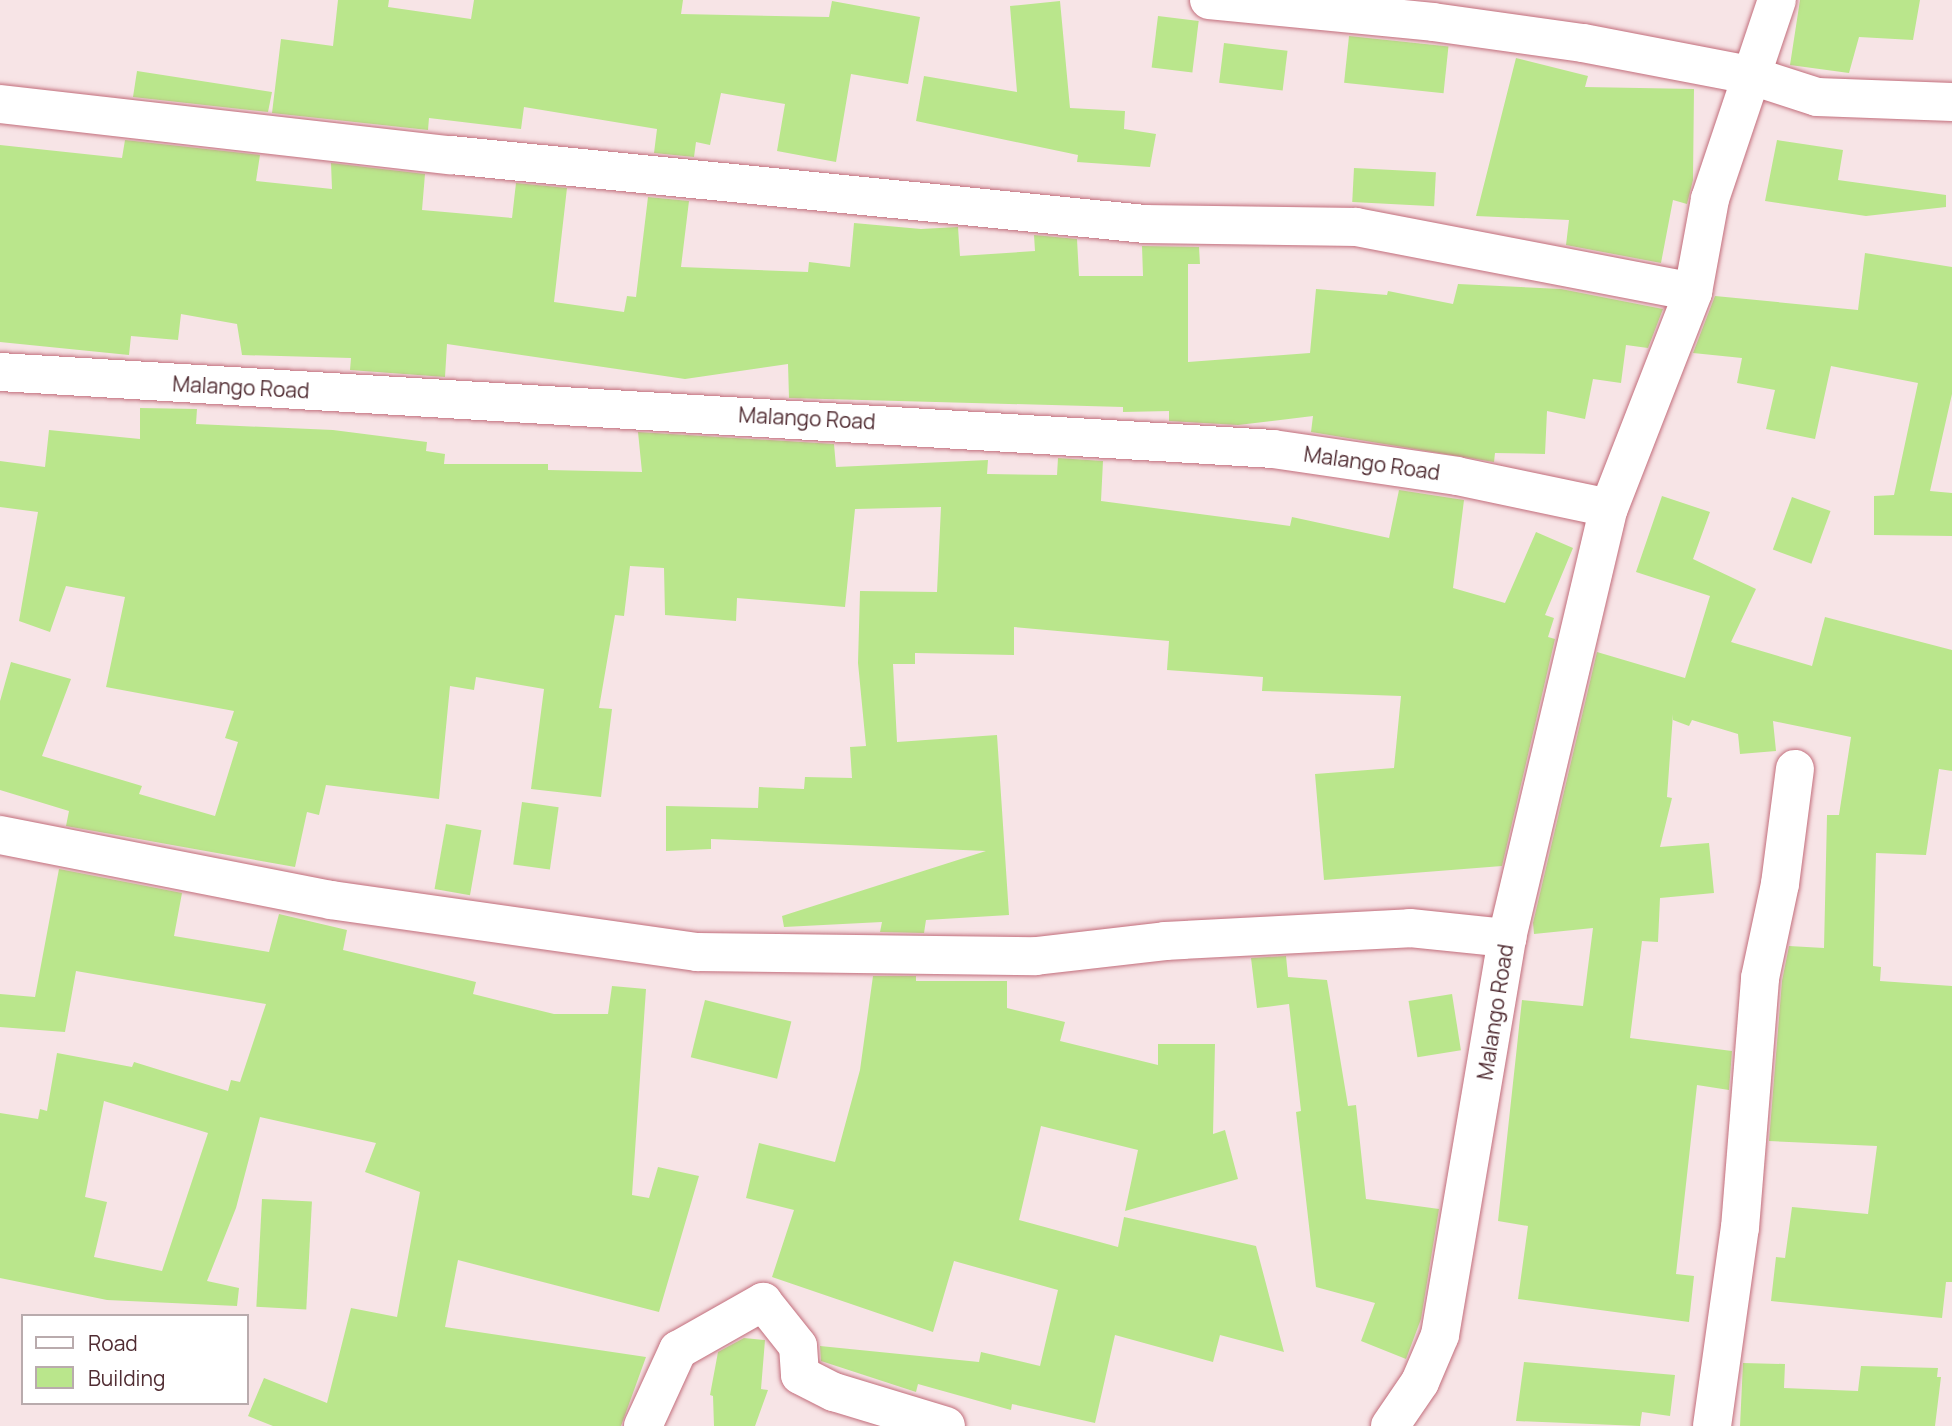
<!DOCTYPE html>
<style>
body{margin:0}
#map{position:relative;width:1952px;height:1426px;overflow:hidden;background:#f7e4e6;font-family:Manrope,sans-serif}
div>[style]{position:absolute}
.building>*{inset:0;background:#bae68c;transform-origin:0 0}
.roads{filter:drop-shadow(0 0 2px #c26e7c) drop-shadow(0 0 2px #c26e7c)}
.street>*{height:38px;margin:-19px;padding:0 19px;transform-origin:19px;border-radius:19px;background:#fff}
span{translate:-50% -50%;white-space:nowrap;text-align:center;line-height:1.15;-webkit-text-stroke:5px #fff;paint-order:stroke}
.street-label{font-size:21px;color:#502c32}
.legend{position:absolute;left:21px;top:1314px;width:228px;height:91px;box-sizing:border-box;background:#fff;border:2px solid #b9abad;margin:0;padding:9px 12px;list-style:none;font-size:21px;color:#502c32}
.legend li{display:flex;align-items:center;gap:14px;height:35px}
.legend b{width:35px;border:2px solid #b9abad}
</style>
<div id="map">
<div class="building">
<div style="clip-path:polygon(338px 0,389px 0,388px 7px,471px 19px,474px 0,683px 0,681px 14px,829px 17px,832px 1px,920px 17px,908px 84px,851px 74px,836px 162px,777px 151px,785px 104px,721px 93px,710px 145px,696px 142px,694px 157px,654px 153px,657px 129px,524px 107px,521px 129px,429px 118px,428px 130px,272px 113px,281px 39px,333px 46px)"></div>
<div style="clip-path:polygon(1800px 0,1920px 0,1913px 40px,1859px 37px,1849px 73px,1790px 65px)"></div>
<div style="clip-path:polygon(1060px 1px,1070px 108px,1125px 111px,1124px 129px,1156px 134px,1150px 167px,1077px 162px,1078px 155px,916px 121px,924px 76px,1017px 92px,1010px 6px)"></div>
<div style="left:1158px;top:16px;width:41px;height:52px;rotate:7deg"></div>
<div style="left:1349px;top:36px;width:100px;height:47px;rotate:6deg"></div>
<div style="left:1224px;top:43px;width:64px;height:40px;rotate:7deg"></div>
<div style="clip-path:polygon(1516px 58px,1588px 76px,1585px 87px,1694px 89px,1693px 180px,1687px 204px,1673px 200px,1661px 263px,1566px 245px,1569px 220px,1476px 216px)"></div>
<div style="clip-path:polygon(137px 71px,272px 92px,268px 112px,133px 97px)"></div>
<div style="clip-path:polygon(125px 140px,260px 155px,256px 181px,332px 189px,331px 163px,425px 174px,422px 210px,512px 218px,516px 183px,567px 188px,554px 302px,624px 312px,627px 296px,636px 297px,648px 197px,689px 201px,681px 267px,808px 272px,809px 262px,850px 267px,854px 223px,921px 229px,958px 227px,960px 256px,1035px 251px,1034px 235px,1077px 239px,1079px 276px,1143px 276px,1142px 246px,1199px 247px,1200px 264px,1188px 264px,1188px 362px,1310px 353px,1316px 289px,1387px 295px,1388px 291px,1453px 304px,1458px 284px,1561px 289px,1663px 309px,1648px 348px,1626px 345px,1621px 383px,1593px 379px,1585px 419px,1547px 411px,1545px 454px,1495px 453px,1494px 462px,1311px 432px,1313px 416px,1238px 425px,1169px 421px,1169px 411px,1123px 412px,1123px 407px,789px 398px,788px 364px,685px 379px,447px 344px,445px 377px,350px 370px,351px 358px,242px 355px,237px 324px,181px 314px,178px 340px,131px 336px,129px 355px,0 342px,0 145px,122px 158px)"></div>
<div style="clip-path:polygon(1777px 140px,1843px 150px,1838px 180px,1946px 195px,1946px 207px,1866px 216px,1765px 201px)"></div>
<div style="left:1354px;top:168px;width:82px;height:34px;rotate:3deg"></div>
<div style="clip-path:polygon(1865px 253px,1952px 267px,1952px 394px,1930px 491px,1952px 493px,1952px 536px,1874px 535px,1874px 496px,1894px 495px,1918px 383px,1831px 366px,1815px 439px,1766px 429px,1775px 390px,1737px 383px,1742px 358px,1693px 353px,1715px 296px,1858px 310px)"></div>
<div style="clip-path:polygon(140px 408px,197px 409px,196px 424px,333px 430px,427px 442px,426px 451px,445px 454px,444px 464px,548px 464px,548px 470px,642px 472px,638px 432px,834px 444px,836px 467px,988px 460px,987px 474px,1057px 475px,1058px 458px,1103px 461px,1101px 501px,1290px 526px,1292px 517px,1389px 538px,1399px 490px,1464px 500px,1453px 588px,1505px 603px,1536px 532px,1573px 548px,1545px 615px,1554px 618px,1548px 637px,1555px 639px,1502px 866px,1324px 880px,1315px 774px,1394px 768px,1401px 696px,1262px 691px,1263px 677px,1167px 670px,1169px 641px,1014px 627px,1014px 655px,915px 653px,915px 664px,893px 664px,897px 742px,997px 735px,1009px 915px,926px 920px,924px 933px,880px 932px,882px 922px,784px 927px,782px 916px,986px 851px,711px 839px,711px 849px,666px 851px,666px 806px,758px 808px,759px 787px,804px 789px,805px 777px,852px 778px,850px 747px,866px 746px,858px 663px,860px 591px,937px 592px,941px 507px,855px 509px,845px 607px,737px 598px,736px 621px,665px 615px,664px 568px,630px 566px,624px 616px,615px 615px,599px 708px,612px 709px,601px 797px,531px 789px,544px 689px,476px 677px,474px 690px,450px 686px,439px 799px,326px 785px,319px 815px,307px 812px,295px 867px,66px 826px,69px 811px,0 790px,0 701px,11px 662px,71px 679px,42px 756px,142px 786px,139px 794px,215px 816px,238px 742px,225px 738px,234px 711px,106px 687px,125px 597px,66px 586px,50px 632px,19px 621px,38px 512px,0 507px,0 461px,45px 467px,49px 430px,140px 439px)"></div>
<div style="clip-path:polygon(1662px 496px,1710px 512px,1693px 559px,1756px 589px,1731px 642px,1812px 666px,1825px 617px,1952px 650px,1952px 771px,1939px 769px,1926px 855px,1876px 853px,1873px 966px,1881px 967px,1880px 981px,1952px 986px,1952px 1282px,1946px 1282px,1942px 1318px,1771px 1301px,1776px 1257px,1785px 1258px,1792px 1207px,1868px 1214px,1877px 1146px,1769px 1141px,1782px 981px,1789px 946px,1824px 948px,1827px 815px,1839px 815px,1851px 737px,1773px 721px,1776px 751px,1740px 754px,1738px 734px,1692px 720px,1689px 726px,1673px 720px,1673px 714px,1667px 797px,1672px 798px,1660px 847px,1709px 843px,1714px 893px,1660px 898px,1658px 942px,1642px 941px,1630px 1038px,1732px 1051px,1729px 1090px,1697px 1085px,1676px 1274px,1694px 1276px,1689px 1322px,1518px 1299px,1528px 1226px,1498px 1221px,1522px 1000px,1583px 1006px,1593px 928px,1534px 934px,1533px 923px,1597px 652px,1685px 678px,1710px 596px,1636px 572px)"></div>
<div style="left:1792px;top:497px;width:41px;height:56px;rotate:20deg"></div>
<div style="left:522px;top:802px;width:37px;height:63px;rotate:8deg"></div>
<div style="left:446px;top:824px;width:36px;height:66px;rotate:10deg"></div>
<div style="clip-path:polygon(evenodd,59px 869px,182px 893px,174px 936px,269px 952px,279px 914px,347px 930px,343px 950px,476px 982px,473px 994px,554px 1014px,608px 1014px,612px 986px,646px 989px,632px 1195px,649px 1198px,658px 1167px,699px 1176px,659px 1312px,458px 1260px,445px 1327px,646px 1357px,621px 1426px,273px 1426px,248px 1416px,264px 1378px,327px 1403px,351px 1308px,397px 1317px,420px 1192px,365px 1172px,376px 1143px,260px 1117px,236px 1208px,207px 1281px,239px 1288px,237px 1306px,107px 1300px,0 1278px,0 1113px,38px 1119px,40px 1109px,47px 1111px,57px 1053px,132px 1067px,134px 1062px,228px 1091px,231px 1080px,240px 1082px,266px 1004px,76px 971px,65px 1032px,0 1027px,0 994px,35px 997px,59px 869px,104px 1101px,208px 1133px,162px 1271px,94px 1257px,107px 1202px,85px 1197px,104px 1101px)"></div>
<div style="clip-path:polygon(1286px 956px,1288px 977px,1327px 980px,1348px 1106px,1356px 1105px,1366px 1199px,1439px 1209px,1421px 1319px,1406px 1359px,1361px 1341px,1375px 1303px,1316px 1287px,1296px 1112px,1301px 1111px,1289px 1004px,1257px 1008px,1251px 958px)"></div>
<div style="clip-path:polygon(873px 976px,916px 976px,916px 981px,1007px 981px,1007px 1008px,1065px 1022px,1060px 1041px,1158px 1065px,1158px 1044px,1215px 1044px,1213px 1134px,1225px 1130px,1238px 1179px,1125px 1211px,1138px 1150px,1041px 1126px,1019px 1220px,1118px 1247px,1124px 1217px,1256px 1246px,1284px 1352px,1220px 1335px,1213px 1362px,1115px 1335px,1095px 1423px,1012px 1404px,1011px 1410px,918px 1384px,916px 1392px,821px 1361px,820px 1346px,979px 1362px,981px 1352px,1040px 1366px,1058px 1290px,954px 1261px,933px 1332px,772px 1277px,794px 1210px,746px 1198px,759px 1143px,835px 1162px,860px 1070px)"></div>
<div style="left:1452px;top:994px;width:57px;height:44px;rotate:81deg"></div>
<div style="left:705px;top:1000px;width:89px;height:59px;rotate:14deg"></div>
<div style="left:262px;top:1199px;width:50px;height:108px;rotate:3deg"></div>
<div style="clip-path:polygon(744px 1338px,765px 1340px,761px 1389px,768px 1390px,755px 1426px,714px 1426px,713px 1396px,710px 1395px,718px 1352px)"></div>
<div style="clip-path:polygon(1524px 1362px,1675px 1375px,1670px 1416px,1642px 1412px,1640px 1426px,1516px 1421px)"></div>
<div style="clip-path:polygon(1743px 1363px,1785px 1364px,1784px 1388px,1858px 1391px,1861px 1366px,1938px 1368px,1937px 1377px,1941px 1377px,1935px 1426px,1740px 1426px)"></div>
</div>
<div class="roads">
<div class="street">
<div style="left:1209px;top:0;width:225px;rotate:5.6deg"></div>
<div style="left:1433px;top:22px;width:151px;rotate:8deg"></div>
<div style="left:1583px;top:43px;width:169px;rotate:10.9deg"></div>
<div style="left:1749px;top:75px;width:71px;rotate:17.9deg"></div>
<div style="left:1817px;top:97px;width:135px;rotate:2.1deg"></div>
<div style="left:0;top:104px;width:454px;rotate:6.5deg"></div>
<div style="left:451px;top:155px;width:697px;rotate:5.68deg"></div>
<div style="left:1145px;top:224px;width:211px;rotate:0.8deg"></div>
<div style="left:1356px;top:227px;width:343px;rotate:10.9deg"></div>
<div style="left:0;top:372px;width:1275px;rotate:3.46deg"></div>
<div style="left:1273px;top:449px;width:186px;rotate:8.3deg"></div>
<div style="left:1457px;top:476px;width:155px;rotate:11.9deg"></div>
<div style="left:0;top:835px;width:337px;rotate:11.1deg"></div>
<div style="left:331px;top:900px;width:370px;rotate:8.1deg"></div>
<div style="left:697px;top:952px;width:339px;rotate:0.7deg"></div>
<div style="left:1036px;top:956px;width:130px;rotate:-6.6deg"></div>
<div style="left:1165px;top:941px;width:245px;rotate:-3deg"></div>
<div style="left:1410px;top:928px;width:98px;rotate:5.9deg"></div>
<div style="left:643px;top:1426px;width:84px;rotate:-65.3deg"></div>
<div style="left:678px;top:1350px;width:98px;rotate:-29.5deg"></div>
<div style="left:763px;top:1302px;width:56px;rotate:51.5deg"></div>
<div style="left:798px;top:1346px;width:29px;rotate:86deg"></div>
<div style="left:800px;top:1375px;width:38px;rotate:27deg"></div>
<div style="left:834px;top:1392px;width:117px;rotate:16.9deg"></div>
<div style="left:1390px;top:1426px;width:53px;rotate:-55.7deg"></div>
<div style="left:1420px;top:1382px;width:51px;rotate:-66.9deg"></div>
<div style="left:1440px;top:1335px;width:403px;rotate:-80.4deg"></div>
<div style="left:1507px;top:938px;width:442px;rotate:-76.7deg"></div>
<div style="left:1609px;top:508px;width:232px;rotate:-68.7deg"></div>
<div style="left:1693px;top:292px;width:95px;rotate:-79.6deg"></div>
<div style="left:1710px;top:199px;width:210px;rotate:-71.4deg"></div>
<div style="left:1712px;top:1426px;width:200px;rotate:-82deg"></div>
<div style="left:1740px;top:1228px;width:251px;rotate:-85.4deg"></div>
<div style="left:1760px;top:978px;width:96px;rotate:-78deg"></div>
<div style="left:1780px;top:884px;width:116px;rotate:-82.6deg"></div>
</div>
</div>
<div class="street-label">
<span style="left:241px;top:387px;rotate:3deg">Malango Road</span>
<span style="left:807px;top:418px;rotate:3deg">Malango Road</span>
<span style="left:1372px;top:463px;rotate:8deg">Malango Road</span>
<span style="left:1495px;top:1012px;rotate:-81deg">Malango Road</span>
</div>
<ul class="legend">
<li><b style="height:9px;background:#fff"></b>Road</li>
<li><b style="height:19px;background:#bae68c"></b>Building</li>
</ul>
</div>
